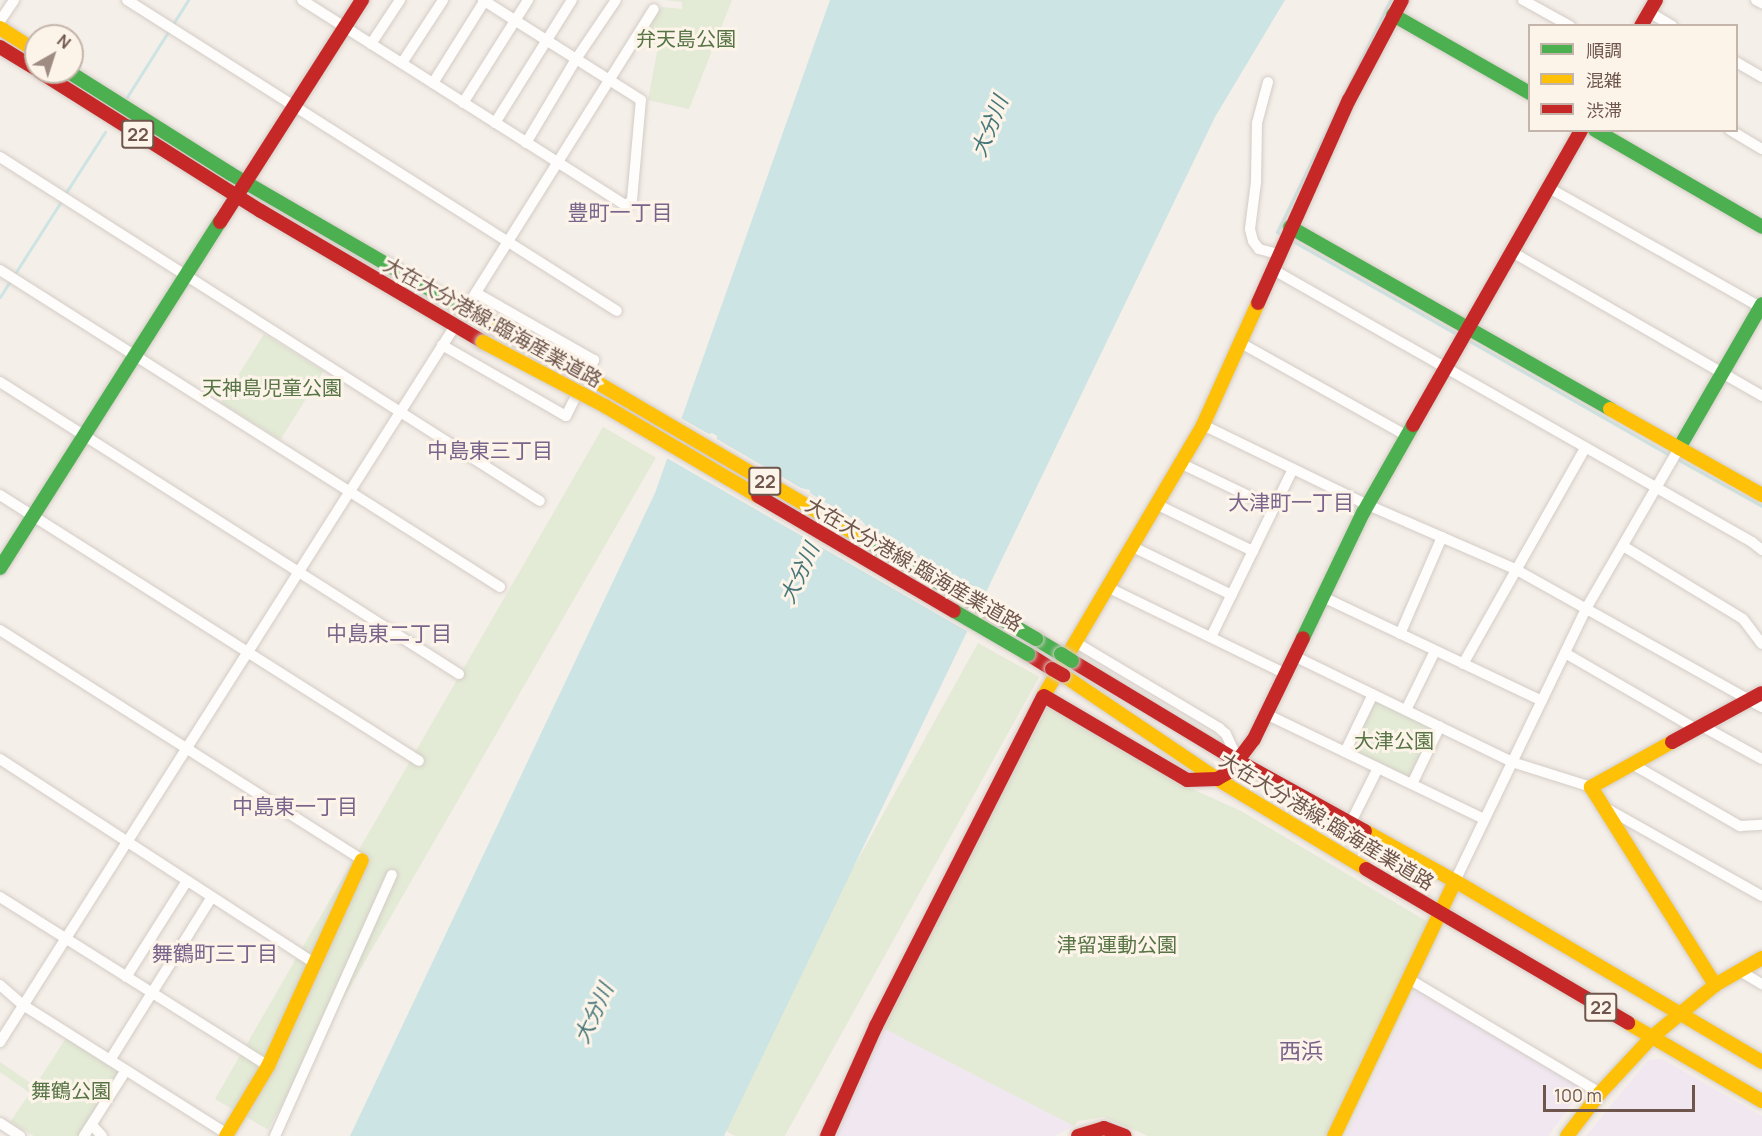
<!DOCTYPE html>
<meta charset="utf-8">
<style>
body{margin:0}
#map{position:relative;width:1762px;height:1136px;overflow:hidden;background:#f5efe9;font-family:Manrope,"Noto Sans JP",sans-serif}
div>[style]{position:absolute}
.education>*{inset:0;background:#f0e7f0}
.green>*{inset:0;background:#e3ead5;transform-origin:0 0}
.water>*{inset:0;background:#cce4e3}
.pier>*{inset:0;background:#f5efe9}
.stream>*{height:3px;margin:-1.5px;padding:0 1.5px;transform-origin:1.5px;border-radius:1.5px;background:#cce4e3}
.roads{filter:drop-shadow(0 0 2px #d3ccc6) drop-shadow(0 0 2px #d3ccc6)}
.street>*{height:10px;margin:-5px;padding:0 5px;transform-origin:5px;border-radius:5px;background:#fefdfc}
.fast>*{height:14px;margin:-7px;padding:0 7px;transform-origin:7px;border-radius:7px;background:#4caf50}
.slow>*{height:14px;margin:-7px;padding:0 7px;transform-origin:7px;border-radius:7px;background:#ffc107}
.jam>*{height:14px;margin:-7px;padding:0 7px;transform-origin:7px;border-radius:7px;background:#c62828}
.bridges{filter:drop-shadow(0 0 2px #d3cbc6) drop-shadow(0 0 2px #d3cbc6)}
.fast-bridge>*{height:14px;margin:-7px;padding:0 7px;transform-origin:7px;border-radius:7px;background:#4caf50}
.slow-bridge>*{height:14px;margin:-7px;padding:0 7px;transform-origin:7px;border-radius:7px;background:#ffc107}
.jam-bridge>*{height:14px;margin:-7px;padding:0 7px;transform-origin:7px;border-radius:7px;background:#c62828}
span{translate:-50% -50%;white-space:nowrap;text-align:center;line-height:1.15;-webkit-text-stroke:6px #fdf4e9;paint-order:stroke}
.shield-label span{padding:2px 4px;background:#fdf4e9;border:2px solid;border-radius:4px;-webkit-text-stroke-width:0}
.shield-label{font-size:18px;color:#6f564c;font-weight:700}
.park-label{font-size:20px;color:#577445}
.street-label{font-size:20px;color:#6f564c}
.water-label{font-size:21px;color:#45767a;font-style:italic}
.neighbourhood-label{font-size:21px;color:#7a648c}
.quarter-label{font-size:22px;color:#7a648c}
.legend{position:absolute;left:1528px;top:24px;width:210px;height:108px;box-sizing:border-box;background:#fdf4e9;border:2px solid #c4b5aa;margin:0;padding:8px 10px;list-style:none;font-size:18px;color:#6f564c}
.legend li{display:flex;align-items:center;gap:12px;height:30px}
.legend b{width:30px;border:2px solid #c4b5aa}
.north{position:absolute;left:24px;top:24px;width:60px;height:60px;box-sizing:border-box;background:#fdf4e9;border:2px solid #c4b5aa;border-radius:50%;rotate:39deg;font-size:16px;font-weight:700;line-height:24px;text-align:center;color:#6f564c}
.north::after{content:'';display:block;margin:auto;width:21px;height:27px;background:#9e8c83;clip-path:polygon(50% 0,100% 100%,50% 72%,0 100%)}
.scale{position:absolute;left:1543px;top:1085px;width:152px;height:27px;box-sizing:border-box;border:3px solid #6f564c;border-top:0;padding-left:8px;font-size:18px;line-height:21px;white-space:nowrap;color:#6f564c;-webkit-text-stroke:4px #fdf4e9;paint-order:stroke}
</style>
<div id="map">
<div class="education">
<div style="clip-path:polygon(1416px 989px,1584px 1088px,1548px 1136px,1346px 1136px)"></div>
<div style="clip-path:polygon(883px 1028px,1074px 1126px,1053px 1136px,833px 1136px)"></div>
<div style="clip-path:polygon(1662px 1059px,1762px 1116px,1762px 1136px,1586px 1136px,1648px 1060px)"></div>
</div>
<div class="green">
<div style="clip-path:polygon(664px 0,732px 0,689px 109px,648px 100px,658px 47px,644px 37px,661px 7px,682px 9px,682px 2px)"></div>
<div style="left:264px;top:334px;width:70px;height:81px;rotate:32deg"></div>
<div style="left:603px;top:427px;width:61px;height:776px;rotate:30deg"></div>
<div style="left:978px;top:643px;width:70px;height:549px;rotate:29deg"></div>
<div style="clip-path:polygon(1378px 701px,1432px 726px,1434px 731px,1411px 777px,1407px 779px,1354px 753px,1352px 749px,1374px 702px)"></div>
<div style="clip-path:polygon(1048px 706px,1192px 789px,1241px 811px,1428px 922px,1326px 1136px,1148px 1136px,1104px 1117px,1078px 1121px,1074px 1126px,883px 1028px,967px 854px)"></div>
<div style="clip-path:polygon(66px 1038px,117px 1071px,117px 1076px,79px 1136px,34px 1136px,10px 1122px,30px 1093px,0 1072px,0 1062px,35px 1086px)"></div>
</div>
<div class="water">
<div style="clip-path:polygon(830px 0,1285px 0,1215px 117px,724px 1136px,350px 1136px,655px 493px)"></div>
</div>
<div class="pier">
<div style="clip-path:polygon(679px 417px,709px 434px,712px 433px,717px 436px,717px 439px,801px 488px,810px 490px,810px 493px,858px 522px,861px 520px,867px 527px,950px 576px,954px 574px,959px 577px,959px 580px,987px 597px,970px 633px,665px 457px)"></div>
</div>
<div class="stream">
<div style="left:127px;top:97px;width:115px;rotate:-57.8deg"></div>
<div style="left:65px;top:194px;width:74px;rotate:-57.2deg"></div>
<div style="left:1282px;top:235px;width:6px;rotate:-149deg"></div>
<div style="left:1277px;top:232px;width:258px;rotate:-64deg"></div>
<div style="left:1291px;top:240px;width:194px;rotate:29.6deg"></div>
<div style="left:14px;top:275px;width:89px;rotate:-57.4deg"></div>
<div style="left:0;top:297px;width:19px;rotate:-58deg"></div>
<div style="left:1466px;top:339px;width:236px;rotate:29.7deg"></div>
<div style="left:1677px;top:459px;width:97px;rotate:28.9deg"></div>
</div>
<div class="roads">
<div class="street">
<div style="left:127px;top:0;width:580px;rotate:32.4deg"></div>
<div style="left:302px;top:0;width:384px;rotate:32.4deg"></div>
<div style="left:626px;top:206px;width:8px;rotate:-45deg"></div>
<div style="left:632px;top:200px;width:100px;rotate:-84.9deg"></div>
<div style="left:641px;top:100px;width:187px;rotate:-147.7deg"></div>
<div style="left:1523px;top:0;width:54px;rotate:29deg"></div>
<div style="left:1756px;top:0;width:7px;rotate:27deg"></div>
<div style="left:1649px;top:12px;width:27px;rotate:31deg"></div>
<div style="left:0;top:21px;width:25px;rotate:-56deg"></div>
<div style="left:371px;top:44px;width:53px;rotate:-56.6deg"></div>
<div style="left:1736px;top:62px;width:30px;rotate:30deg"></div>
<div style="left:402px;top:63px;width:75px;rotate:-56.9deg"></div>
<div style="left:1268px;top:82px;width:42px;rotate:105deg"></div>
<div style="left:1257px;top:123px;width:59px;rotate:91deg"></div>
<div style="left:1256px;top:182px;width:47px;rotate:97.3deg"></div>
<div style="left:1250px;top:229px;width:12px;rotate:76deg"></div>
<div style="left:1253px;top:241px;width:10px;rotate:53deg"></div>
<div style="left:1259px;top:249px;width:20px;rotate:15deg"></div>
<div style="left:433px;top:83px;width:98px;rotate:-57.9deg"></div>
<div style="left:463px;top:103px;width:122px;rotate:-57.7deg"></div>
<div style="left:495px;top:123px;width:145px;rotate:-58deg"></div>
<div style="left:1730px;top:130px;width:37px;rotate:31deg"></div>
<div style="left:526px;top:143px;width:98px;rotate:-59.2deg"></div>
<div style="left:576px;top:59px;width:71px;rotate:-55.9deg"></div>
<div style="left:0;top:157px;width:640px;rotate:32.5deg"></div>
<div style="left:1549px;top:188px;width:242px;rotate:29.4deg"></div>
<div style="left:1512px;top:252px;width:289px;rotate:29.9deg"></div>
<div style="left:1272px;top:269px;width:552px;rotate:29.63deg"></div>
<div style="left:1752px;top:542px;width:13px;rotate:39deg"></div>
<div style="left:0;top:270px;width:592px;rotate:32.37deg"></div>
<div style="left:465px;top:310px;width:355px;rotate:-57.9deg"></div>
<div style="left:1239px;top:342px;width:193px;rotate:29.2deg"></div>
<div style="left:442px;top:345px;width:143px;rotate:29.8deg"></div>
<div style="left:566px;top:416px;width:63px;rotate:-63.4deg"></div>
<div style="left:594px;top:360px;width:136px;rotate:-150.4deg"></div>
<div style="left:0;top:382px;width:544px;rotate:32.46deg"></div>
<div style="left:1203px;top:425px;width:183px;rotate:25.9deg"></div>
<div style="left:1368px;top:505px;width:160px;rotate:23.5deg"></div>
<div style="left:1515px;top:569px;width:283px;rotate:29.2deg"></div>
<div style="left:1180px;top:463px;width:104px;rotate:25.6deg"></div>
<div style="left:0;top:495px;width:496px;rotate:32.4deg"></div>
<div style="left:1156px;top:504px;width:108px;rotate:25.9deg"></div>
<div style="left:1131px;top:546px;width:112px;rotate:25.9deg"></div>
<div style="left:1623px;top:546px;width:140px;rotate:31.3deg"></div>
<div style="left:1743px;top:619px;width:31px;rotate:53deg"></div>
<div style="left:1107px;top:587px;width:199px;rotate:25.9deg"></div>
<div style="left:1323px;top:597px;width:242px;rotate:25.4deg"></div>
<div style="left:0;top:630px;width:429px;rotate:32.4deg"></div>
<div style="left:1400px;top:634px;width:106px;rotate:-66.6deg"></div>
<div style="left:1211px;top:637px;width:187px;rotate:-64deg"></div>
<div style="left:1075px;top:642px;width:168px;rotate:30.8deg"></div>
<div style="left:1219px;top:728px;width:9px;rotate:41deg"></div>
<div style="left:1226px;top:734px;width:30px;rotate:66deg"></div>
<div style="left:1565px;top:653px;width:151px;rotate:30.1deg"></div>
<div style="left:1294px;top:656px;width:242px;rotate:25.9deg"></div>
<div style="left:1512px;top:762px;width:83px;rotate:17.6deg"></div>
<div style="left:1463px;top:664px;width:249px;rotate:-60.5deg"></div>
<div style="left:1406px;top:710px;width:66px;rotate:-63.8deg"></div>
<div style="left:1266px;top:714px;width:242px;rotate:25.7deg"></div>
<div style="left:1702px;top:726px;width:68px;rotate:28.8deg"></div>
<div style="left:1345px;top:752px;width:64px;rotate:-64.2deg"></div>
<div style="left:0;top:759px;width:373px;rotate:33deg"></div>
<div style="left:1632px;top:764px;width:125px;rotate:29.9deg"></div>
<div style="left:1740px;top:826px;width:22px;rotate:-3deg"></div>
<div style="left:1412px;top:784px;width:64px;rotate:-64.2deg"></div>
<div style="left:1604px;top:807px;width:181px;rotate:29.4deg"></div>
<div style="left:1351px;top:822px;width:60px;rotate:-63.4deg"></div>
<div style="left:1455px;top:881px;width:304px;rotate:-64.3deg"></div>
<div style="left:1587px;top:607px;width:184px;rotate:-59.9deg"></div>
<div style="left:0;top:897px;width:317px;rotate:32.2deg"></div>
<div style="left:1740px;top:971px;width:26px;rotate:31deg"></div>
<div style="left:126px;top:977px;width:114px;rotate:-57.6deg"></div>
<div style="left:1409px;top:979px;width:222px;rotate:30.8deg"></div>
<div style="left:0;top:985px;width:30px;rotate:41deg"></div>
<div style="left:23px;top:1005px;width:241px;rotate:32.3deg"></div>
<div style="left:0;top:1042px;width:848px;rotate:-57.57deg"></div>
<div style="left:110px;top:1060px;width:192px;rotate:-58deg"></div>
<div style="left:0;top:1123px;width:24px;rotate:33deg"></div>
<div style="left:92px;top:1125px;width:15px;rotate:48deg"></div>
<div style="left:84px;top:1136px;width:78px;rotate:-57.5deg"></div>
<div style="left:275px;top:1136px;width:286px;rotate:-65.9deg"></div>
</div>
<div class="fast">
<div style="left:1393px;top:15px;width:158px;rotate:29.7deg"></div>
<div style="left:69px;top:72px;width:191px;rotate:32.2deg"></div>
<div style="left:231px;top:174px;width:302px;rotate:30.1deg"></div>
<div style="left:1595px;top:130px;width:193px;rotate:30.1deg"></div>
<div style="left:1290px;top:227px;width:368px;rotate:29.6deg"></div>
<div style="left:1679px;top:448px;width:166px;rotate:-60deg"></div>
<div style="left:0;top:568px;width:410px;rotate:-57.6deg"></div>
<div style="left:1303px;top:638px;width:139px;rotate:-64.4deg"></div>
<div style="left:1363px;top:513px;width:101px;rotate:-60.4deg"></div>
<div style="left:1036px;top:639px;width:29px;rotate:31deg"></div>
</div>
<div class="slow">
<div style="left:0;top:28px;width:43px;rotate:32.6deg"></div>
<div style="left:1610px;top:409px;width:175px;rotate:29.5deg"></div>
<div style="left:1063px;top:675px;width:186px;rotate:34deg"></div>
<div style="left:1217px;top:779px;width:174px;rotate:31.1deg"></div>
<div style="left:1043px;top:697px;width:316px;rotate:-59.5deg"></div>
<div style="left:1203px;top:425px;width:134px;rotate:-65.7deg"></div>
<div style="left:1672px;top:742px;width:93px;rotate:150.9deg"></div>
<div style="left:1591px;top:787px;width:234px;rotate:57.9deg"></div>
<div style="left:1365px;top:831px;width:103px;rotate:29.1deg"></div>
<div style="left:1455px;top:881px;width:356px;rotate:30.5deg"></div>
<div style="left:1628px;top:1023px;width:155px;rotate:30.2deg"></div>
<div style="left:226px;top:1136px;width:82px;rotate:-59deg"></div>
<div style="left:268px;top:1066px;width:226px;rotate:-65.5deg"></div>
<div style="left:1334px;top:1136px;width:282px;rotate:-64.6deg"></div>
<div style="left:1567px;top:1136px;width:54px;rotate:-52.5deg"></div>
<div style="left:1600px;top:1093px;width:76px;rotate:-47.1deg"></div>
<div style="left:1652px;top:1037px;width:82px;rotate:-39.5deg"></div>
<div style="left:1715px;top:985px;width:54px;rotate:-29.9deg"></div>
</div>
<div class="jam">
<div style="left:1641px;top:26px;width:30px;rotate:-60deg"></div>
<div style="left:0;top:47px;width:42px;rotate:31.4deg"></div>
<div style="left:40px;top:72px;width:261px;rotate:32.2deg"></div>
<div style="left:261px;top:211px;width:258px;rotate:30.5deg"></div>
<div style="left:220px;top:222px;width:264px;rotate:-57.4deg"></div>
<div style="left:1258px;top:303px;width:222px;rotate:-65.9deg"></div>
<div style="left:1349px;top:100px;width:113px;rotate:-62.1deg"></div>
<div style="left:1413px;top:425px;width:339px;rotate:-60.3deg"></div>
<div style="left:1028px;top:654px;width:28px;rotate:32deg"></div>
<div style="left:1072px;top:661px;width:194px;rotate:31.1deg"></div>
<div style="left:1238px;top:761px;width:145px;rotate:28.9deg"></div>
<div style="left:1044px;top:696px;width:166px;rotate:30.4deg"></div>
<div style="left:1187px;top:780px;width:30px;rotate:-2deg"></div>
<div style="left:1217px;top:779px;width:14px;rotate:-30deg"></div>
<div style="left:1229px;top:772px;width:41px;rotate:-52.9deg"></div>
<div style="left:1254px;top:739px;width:112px;rotate:-64.1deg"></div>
<div style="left:1672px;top:742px;width:102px;rotate:-28.6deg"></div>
<div style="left:1366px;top:869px;width:304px;rotate:30.4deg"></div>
<div style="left:827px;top:1136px;width:120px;rotate:-66deg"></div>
<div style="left:876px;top:1026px;width:369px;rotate:-63.1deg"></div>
<div style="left:1078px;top:1136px;width:27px;rotate:-17deg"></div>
<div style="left:1104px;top:1128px;width:22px;rotate:21deg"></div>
</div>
</div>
<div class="bridges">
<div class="fast-bridge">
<div style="left:866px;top:540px;width:197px;rotate:30.2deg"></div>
<div style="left:954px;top:611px;width:86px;rotate:30.2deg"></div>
<div style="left:1061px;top:654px;width:13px;rotate:32deg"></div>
</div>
<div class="slow-bridge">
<div style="left:492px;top:325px;width:107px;rotate:28.5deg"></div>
<div style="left:586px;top:376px;width:324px;rotate:30.4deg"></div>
<div style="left:483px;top:342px;width:138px;rotate:27.7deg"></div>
<div style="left:605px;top:406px;width:178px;rotate:30.5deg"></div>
</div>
<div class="jam-bridge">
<div style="left:758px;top:496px;width:227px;rotate:30.4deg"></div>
<div style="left:1052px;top:669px;width:13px;rotate:29deg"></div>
</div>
</div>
<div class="shield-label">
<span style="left:138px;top:134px">22</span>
<span style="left:765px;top:481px">22</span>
<span style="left:1601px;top:1007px">22</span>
</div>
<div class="park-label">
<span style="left:686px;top:38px">弁天島公園</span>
<span style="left:272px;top:387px">天神島児童公園</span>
<span style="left:1394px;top:740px">大津公園</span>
<span style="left:1117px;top:944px">津留運動公園</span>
<span style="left:71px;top:1090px">舞鶴公園</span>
</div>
<div class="street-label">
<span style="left:493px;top:322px;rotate:29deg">大在大分港線;臨海産業道路</span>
<span style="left:914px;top:564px;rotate:30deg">大在大分港線;臨海産業道路</span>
<span style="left:1327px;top:821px;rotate:31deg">大在大分港線;臨海産業道路</span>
</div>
<div class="water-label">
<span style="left:989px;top:126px;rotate:-68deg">大分川</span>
<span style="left:799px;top:573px;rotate:-65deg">大分川</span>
<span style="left:593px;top:1013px;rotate:-65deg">大分川</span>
</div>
<div class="neighbourhood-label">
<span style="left:620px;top:212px">豊町一丁目</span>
<span style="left:490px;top:450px">中島東三丁目</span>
<span style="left:1291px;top:502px">大津町一丁目</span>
<span style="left:389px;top:633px">中島東二丁目</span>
<span style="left:295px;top:806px">中島東一丁目</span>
<span style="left:215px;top:953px">舞鶴町三丁目</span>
</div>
<div class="quarter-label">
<span style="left:1301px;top:1052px">西浜</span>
</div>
<ul class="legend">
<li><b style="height:8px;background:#4caf50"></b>順調</li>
<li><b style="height:8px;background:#ffc107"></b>混雑</li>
<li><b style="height:8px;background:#c62828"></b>渋滞</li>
</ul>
<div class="north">N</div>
<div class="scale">100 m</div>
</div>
